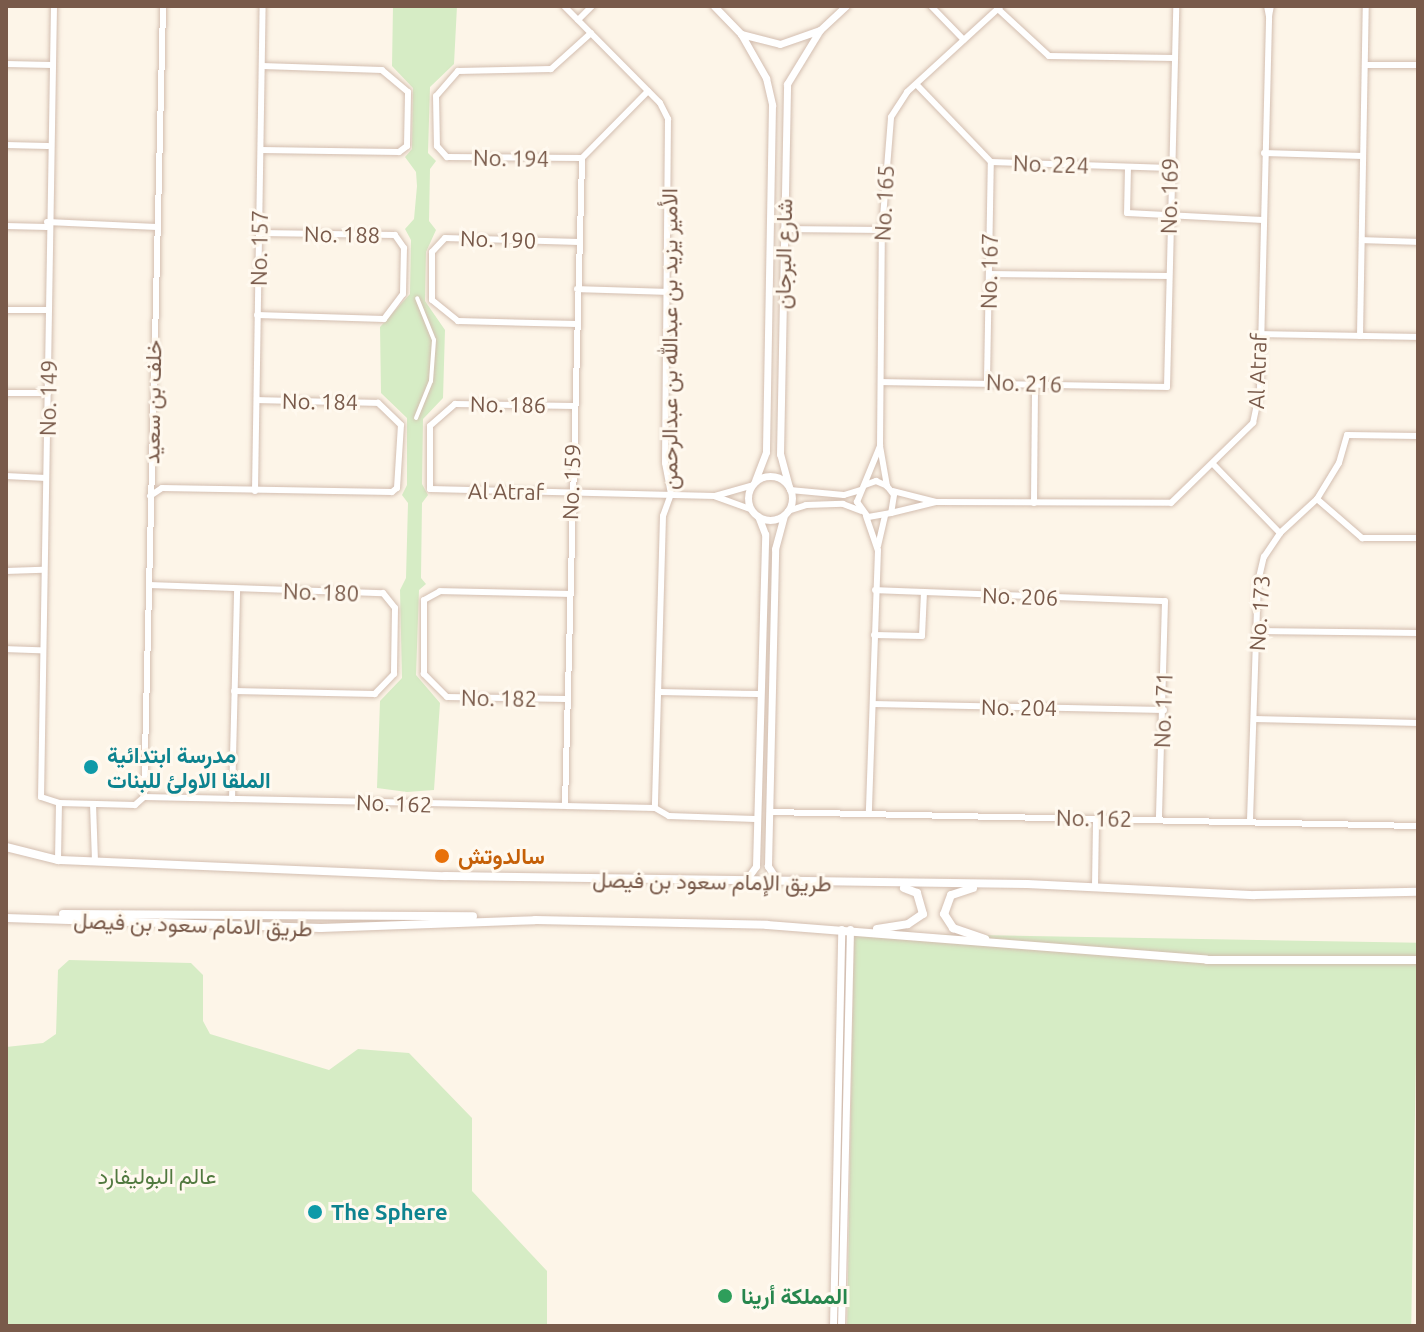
<!DOCTYPE html>
<meta charset="utf-8">
<style>
body{margin:0}
#map{position:relative;width:1424px;height:1332px;overflow:hidden;background:#fdf5e8;font-family:Ubuntu,Vazirmatn,sans-serif}
div>[style]{position:absolute}
.green>*{inset:0;background:#d6ecc5;transform-origin:0 0}
.roads{filter:drop-shadow(0 0 2px #d3beb0) drop-shadow(0 0 2px #d3beb0)}
.pedestrian>*{height:4px;margin:-2px;padding:0 2px;transform-origin:2px;border-radius:2px;background:#fff}
.minor>*{height:6px;margin:-3px;padding:0 3px;transform-origin:3px;border-radius:3px;background:#fff}
.tertiary>*{height:7px;margin:-3.5px;padding:0 3.5px;transform-origin:3.5px;border-radius:3.5px;background:#fff}
.tertiary>.ring{margin:-3.5px;padding:0;box-sizing:content-box;background:none;border:7px solid #fff;border-radius:50%}
.secondary>*{height:8px;margin:-4px;padding:0 4px;transform-origin:4px;border-radius:4px;background:#fff}
.dots>*{width:22px;height:22px;translate:-50% -50%;box-sizing:border-box;border:4px solid #fff9ef;border-radius:50%}
span{translate:-50% -50%;white-space:nowrap;text-align:center;line-height:1.15;-webkit-text-stroke:6px #fff9ef;paint-order:stroke}
.street-label{font-size:22px;color:#795a4a}
.culture-label{font-size:22px;color:#0d838f;font-weight:700}
.left{translate:0 -50%;text-align:left}
.food-label{font-size:22px;color:#c56008;font-weight:700}
.park-label{font-size:22px;color:#51793f}
.leisure-label{font-size:22px;color:#27864d;font-weight:700}
.frame{position:absolute;inset:0;border:8px solid #795a4a;pointer-events:none}
</style>
<div id="map">
<div class="green">
<div style="clip-path:polygon(393px 6px,457px 6px,454px 64px,430px 87px,428px 153px,436px 161px,430px 169px,429px 221px,436px 230px,426px 252px,425px 301px,445px 330px,443px 398px,423px 419px,422px 484px,428px 495px,422px 503px,421px 578px,426px 584px,419px 590px,416px 675px,440px 703px,434px 790px,407px 792px,377px 788px,380px 701px,402px 678px,400px 590px,406px 578px,408px 503px,402px 495px,407px 485px,407px 418px,381px 393px,380px 327px,410px 294px,411px 240px,405px 229px,414px 219px,417px 186px,416px 172px,405px 157px,412px 149px,413px 88px,392px 66px)"></div>
<div style="left:854px;top:933px;width:564px;height:393px;rotate:1deg"></div>
<div style="clip-path:polygon(69px 960px,191px 963px,203px 975px,203px 1021px,210px 1034px,329px 1070px,358px 1049px,409px 1053px,472px 1118px,472px 1191px,547px 1271px,547px 1326px,6px 1326px,6px 1047px,43px 1043px,56px 1034px,58px 970px)"></div>
</div>
<div class="roads">
<div class="pedestrian">
<div style="left:416px;top:418px;width:40px;rotate:-68deg"></div>
<div style="left:431px;top:381px;width:41px;rotate:-85.8deg"></div>
<div style="left:434px;top:340px;width:45px;rotate:-112deg"></div>
</div>
<div class="minor">
<div style="left:54px;top:6px;width:791px;rotate:90.94deg"></div>
<div style="left:41px;top:797px;width:19px;rotate:18deg"></div>
<div style="left:59px;top:803px;width:76px;rotate:1.5deg"></div>
<div style="left:135px;top:805px;width:12px;rotate:-42deg"></div>
<div style="left:144px;top:797px;width:511px;rotate:1.23deg"></div>
<div style="left:655px;top:808px;width:16px;rotate:30deg"></div>
<div style="left:669px;top:816px;width:86px;rotate:2deg"></div>
<div style="left:564px;top:6px;width:136px;rotate:45.3deg"></div>
<div style="left:660px;top:103px;width:18px;rotate:63deg"></div>
<div style="left:668px;top:119px;width:344px;rotate:90.5deg"></div>
<div style="left:665px;top:463px;width:32px;rotate:79deg"></div>
<div style="left:671px;top:494px;width:23px;rotate:110deg"></div>
<div style="left:663px;top:516px;width:292px;rotate:91.6deg"></div>
<div style="left:931px;top:6px;width:47px;rotate:45.9deg"></div>
<div style="left:1267px;top:6px;width:10px;rotate:79deg"></div>
<div style="left:1269px;top:16px;width:10px;rotate:-79deg"></div>
<div style="left:998px;top:9px;width:69px;rotate:42.7deg"></div>
<div style="left:1049px;top:56px;width:125px;rotate:0.9deg"></div>
<div style="left:578px;top:20px;width:20px;rotate:-45deg"></div>
<div style="left:591px;top:33px;width:54px;rotate:138deg"></div>
<div style="left:551px;top:69px;width:93px;rotate:178.8deg"></div>
<div style="left:458px;top:71px;width:33px;rotate:131deg"></div>
<div style="left:436px;top:96px;width:50px;rotate:88.9deg"></div>
<div style="left:437px;top:146px;width:15px;rotate:48deg"></div>
<div style="left:447px;top:157px;width:135px;rotate:0.4deg"></div>
<div style="left:582px;top:158px;width:94px;rotate:-45.4deg"></div>
<div style="left:6px;top:64px;width:46px;rotate:1.2deg"></div>
<div style="left:1365px;top:65px;width:53px"></div>
<div style="left:917px;top:85px;width:107px;rotate:46.1deg"></div>
<div style="left:991px;top:162px;width:179px;rotate:1.9deg"></div>
<div style="left:6px;top:145px;width:42px;rotate:1.4deg"></div>
<div style="left:261px;top:150px;width:138px;rotate:0.8deg"></div>
<div style="left:399px;top:152px;width:10px;rotate:-37deg"></div>
<div style="left:407px;top:146px;width:54px;rotate:-88.9deg"></div>
<div style="left:408px;top:92px;width:34px;rotate:-140deg"></div>
<div style="left:382px;top:70px;width:120px;rotate:-178.1deg"></div>
<div style="left:1264px;top:153px;width:99px;rotate:1.7deg"></div>
<div style="left:1128px;top:167px;width:46px;rotate:91.2deg"></div>
<div style="left:1127px;top:213px;width:136px;rotate:2.9deg"></div>
<div style="left:47px;top:222px;width:110px;rotate:2.6deg"></div>
<div style="left:6px;top:226px;width:41px;rotate:1.4deg"></div>
<div style="left:784px;top:229px;width:98px;rotate:0.6deg"></div>
<div style="left:1362px;top:240px;width:56px;rotate:2deg"></div>
<div style="left:990px;top:274px;width:177px;rotate:0.6deg"></div>
<div style="left:577px;top:289px;width:90px;rotate:1.9deg"></div>
<div style="left:6px;top:310px;width:43px"></div>
<div style="left:257px;top:315px;width:127px;rotate:1.8deg"></div>
<div style="left:384px;top:319px;width:31px;rotate:-53deg"></div>
<div style="left:403px;top:294px;width:46px;rotate:-88.8deg"></div>
<div style="left:404px;top:248px;width:16px;rotate:-125deg"></div>
<div style="left:395px;top:235px;width:135px;rotate:-179.2deg"></div>
<div style="left:577px;top:324px;width:119px;rotate:-178.6deg"></div>
<div style="left:458px;top:321px;width:33px;rotate:-141deg"></div>
<div style="left:432px;top:300px;width:48px;rotate:-90deg"></div>
<div style="left:432px;top:252px;width:19px;rotate:-47deg"></div>
<div style="left:445px;top:238px;width:134px;rotate:1.7deg"></div>
<div style="left:1259px;top:334px;width:159px;rotate:1.1deg"></div>
<div style="left:1360px;top:336px;width:330px;rotate:-89deg"></div>
<div style="left:987px;top:381px;width:219px;rotate:-89deg"></div>
<div style="left:881px;top:382px;width:286px;rotate:1deg"></div>
<div style="left:1167px;top:387px;width:381px;rotate:-88.6deg"></div>
<div style="left:6px;top:393px;width:42px"></div>
<div style="left:574px;top:406px;width:119px;rotate:-179deg"></div>
<div style="left:455px;top:404px;width:33px;rotate:139deg"></div>
<div style="left:430px;top:426px;width:63px;rotate:90deg"></div>
<div style="left:430px;top:489px;width:285px;rotate:1.4deg"></div>
<div style="left:880px;top:446px;width:216px;rotate:-89.5deg"></div>
<div style="left:882px;top:230px;width:113px;rotate:-85.4deg"></div>
<div style="left:891px;top:117px;width:30px;rotate:-57deg"></div>
<div style="left:907px;top:92px;width:127px;rotate:-42.5deg"></div>
<div style="left:1214px;top:465px;width:95px;rotate:45.9deg"></div>
<div style="left:6px;top:476px;width:40px;rotate:2.9deg"></div>
<div style="left:865px;top:485px;width:12px;rotate:-20deg"></div>
<div style="left:876px;top:481px;width:12px;rotate:24deg"></div>
<div style="left:887px;top:486px;width:11px;rotate:52deg"></div>
<div style="left:894px;top:495px;width:18px;rotate:99deg"></div>
<div style="left:891px;top:513px;width:23px;rotate:170deg"></div>
<div style="left:868px;top:517px;width:19px;rotate:-126deg"></div>
<div style="left:857px;top:502px;width:61px;rotate:-67.7deg"></div>
<div style="left:880px;top:446px;width:41px;rotate:80.1deg"></div>
<div style="left:790px;top:490px;width:54px;rotate:5.3deg"></div>
<div style="left:844px;top:495px;width:17px;rotate:-17deg"></div>
<div style="left:255px;top:491px;width:485px;rotate:-89.1deg"></div>
<div style="left:150px;top:496px;width:14px;rotate:-34deg"></div>
<div style="left:162px;top:488px;width:230px;rotate:1deg"></div>
<div style="left:392px;top:492px;width:6px;rotate:-39deg"></div>
<div style="left:397px;top:488px;width:63px;rotate:-86.4deg"></div>
<div style="left:401px;top:425px;width:32px;rotate:-136deg"></div>
<div style="left:378px;top:403px;width:121px;rotate:-178.6deg"></div>
<div style="left:1317px;top:499px;width:60px;rotate:40.9deg"></div>
<div style="left:1362px;top:538px;width:56px"></div>
<div style="left:936px;top:502px;width:235px;rotate:0.2deg"></div>
<div style="left:1171px;top:503px;width:115px;rotate:-44.3deg"></div>
<div style="left:1253px;top:423px;width:35px;rotate:-78deg"></div>
<div style="left:1260px;top:389px;width:373px;rotate:-88.6deg"></div>
<div style="left:1034px;top:503px;width:119px;rotate:-89.5deg"></div>
<div style="left:750px;top:509px;width:37px;rotate:-160deg"></div>
<div style="left:715px;top:496px;width:36px;rotate:-16deg"></div>
<div style="left:788px;top:511px;width:19px;rotate:-18deg"></div>
<div style="left:806px;top:505px;width:37px;rotate:-2deg"></div>
<div style="left:843px;top:504px;width:19px;rotate:21deg"></div>
<div style="left:891px;top:513px;width:46px;rotate:-13.7deg"></div>
<div style="left:936px;top:502px;width:44px;rotate:-165.7deg"></div>
<div style="left:866px;top:516px;width:36px;rotate:71deg"></div>
<div style="left:878px;top:550px;width:263px;rotate:92deg"></div>
<div style="left:878px;top:546px;width:31px;rotate:-77deg"></div>
<div style="left:6px;top:571px;width:37px;rotate:-2deg"></div>
<div style="left:149px;top:585px;width:234px;rotate:2deg"></div>
<div style="left:383px;top:593px;width:19px;rotate:51deg"></div>
<div style="left:395px;top:608px;width:66px;rotate:90.9deg"></div>
<div style="left:394px;top:674px;width:28px;rotate:134deg"></div>
<div style="left:375px;top:694px;width:141px;rotate:-178.8deg"></div>
<div style="left:875px;top:590px;width:290px;rotate:2.2deg"></div>
<div style="left:1165px;top:601px;width:218px;rotate:91.6deg"></div>
<div style="left:1257px;top:631px;width:161px;rotate:0.7deg"></div>
<div style="left:874px;top:635px;width:48px;rotate:1.2deg"></div>
<div style="left:922px;top:636px;width:44px;rotate:-87.4deg"></div>
<div style="left:6px;top:649px;width:37px;rotate:2deg"></div>
<div style="left:660px;top:692px;width:99px;rotate:1.2deg"></div>
<div style="left:566px;top:699px;width:119px;rotate:-179deg"></div>
<div style="left:447px;top:697px;width:33px;rotate:-135deg"></div>
<div style="left:424px;top:674px;width:74px;rotate:-90deg"></div>
<div style="left:424px;top:600px;width:18px;rotate:-29deg"></div>
<div style="left:440px;top:591px;width:129px;rotate:1.3deg"></div>
<div style="left:873px;top:704px;width:291px;rotate:1.2deg"></div>
<div style="left:1254px;top:719px;width:164px;rotate:1.4deg"></div>
<div style="left:144px;top:797px;width:791px;rotate:-88.62deg"></div>
<div style="left:232px;top:799px;width:210px;rotate:-88.6deg"></div>
<div style="left:93px;top:804px;width:57px;rotate:88deg"></div>
<div style="left:565px;top:805px;width:647px;rotate:-88.49deg"></div>
<div style="left:770px;top:812px;width:648px;rotate:1.24deg"></div>
<div style="left:1250px;top:820px;width:238px;rotate:-88.1deg"></div>
<div style="left:1258px;top:582px;width:26px;rotate:-77deg"></div>
<div style="left:1264px;top:557px;width:29px;rotate:-56deg"></div>
<div style="left:1280px;top:533px;width:50px;rotate:-42.6deg"></div>
<div style="left:1317px;top:499px;width:42px;rotate:-58.6deg"></div>
<div style="left:1339px;top:463px;width:29px;rotate:-74deg"></div>
<div style="left:1347px;top:435px;width:71px;rotate:0.8deg"></div>
<div style="left:58px;top:860px;width:57px;rotate:-89deg"></div>
<div style="left:1095px;top:886px;width:67px;rotate:-89.1deg"></div>
</div>
<div class="tertiary">
<div style="left:714px;top:6px;width:39px;rotate:46deg"></div>
<div style="left:741px;top:34px;width:40px;rotate:14.4deg"></div>
<div style="left:780px;top:44px;width:42px;rotate:-19.3deg"></div>
<div style="left:820px;top:30px;width:35px;rotate:-43deg"></div>
<div style="left:741px;top:34px;width:51px;rotate:60.4deg"></div>
<div style="left:766px;top:78px;width:28px;rotate:77deg"></div>
<div style="left:772px;top:105px;width:347px;rotate:91deg"></div>
<div style="left:766px;top:452px;width:30px;rotate:111deg"></div>
<div class="ring" style="left:748px;top:476px;width:37px;height:37px"></div>
<div style="left:789px;top:487px;width:34px;rotate:-105deg"></div>
<div style="left:780px;top:454px;width:370px;rotate:-88.9deg"></div>
<div style="left:787px;top:84px;width:63px;rotate:-58.6deg"></div>
<div style="left:746px;top:880px;width:17px;rotate:-54deg"></div>
<div style="left:756px;top:866px;width:332px;rotate:-88.4deg"></div>
<div style="left:765px;top:534px;width:19px;rotate:-111deg"></div>
<div style="left:777px;top:880px;width:17px;rotate:-123deg"></div>
<div style="left:768px;top:866px;width:317px;rotate:-88.7deg"></div>
<div style="left:775px;top:549px;width:34px;rotate:-75deg"></div>
<div style="left:833px;top:1326px;width:397px;rotate:-88.8deg"></div>
<div style="left:841px;top:1326px;width:397px;rotate:-88.7deg"></div>
</div>
<div class="secondary">
<div style="left:6px;top:847px;width:54px;rotate:14deg"></div>
<div style="left:58px;top:860px;width:387px;rotate:2.4deg"></div>
<div style="left:445px;top:876px;width:582px;rotate:0.79deg"></div>
<div style="left:1027px;top:884px;width:228px;rotate:2.8deg"></div>
<div style="left:1255px;top:895px;width:163px;rotate:-1.1deg"></div>
<div style="left:973px;top:888px;width:23px;rotate:162deg"></div>
<div style="left:951px;top:895px;width:20px;rotate:110deg"></div>
<div style="left:944px;top:914px;width:17px;rotate:57deg"></div>
<div style="left:953px;top:928px;width:34px;rotate:19deg"></div>
<div style="left:63px;top:914px;width:410px;rotate:0.3deg"></div>
<div style="left:6px;top:918px;width:315px;rotate:1.8deg"></div>
<div style="left:321px;top:928px;width:214px;rotate:-2.1deg"></div>
<div style="left:535px;top:920px;width:232px;rotate:1.2deg"></div>
<div style="left:767px;top:925px;width:441px;rotate:4.5deg"></div>
<div style="left:1207px;top:960px;width:211px"></div>
<div style="left:877px;top:929px;width:31px;rotate:-9deg"></div>
<div style="left:908px;top:924px;width:18px;rotate:-34deg"></div>
<div style="left:923px;top:914px;width:22px;rotate:-106deg"></div>
<div style="left:917px;top:893px;width:14px;rotate:-159deg"></div>
</div>
</div>
<div class="dots">
<div style="left:91px;top:767px;background:#0f9aa8"></div>
<div style="left:442px;top:856px;background:#e8710a"></div>
<div style="left:315px;top:1212px;background:#0f9aa8"></div>
<div style="left:725px;top:1296px;background:#2e9e5b"></div>
</div>
<div class="street-label">
<span style="left:511px;top:158px;rotate:1deg">No. 194</span>
<span style="left:1051px;top:164px;rotate:2deg">No. 224</span>
<span style="left:1169px;top:196px;rotate:-89deg">No. 169</span>
<span style="left:884px;top:203px;rotate:-87deg">No. 165</span>
<span style="left:342px;top:234px;rotate:1deg">No. 188</span>
<span style="left:498px;top:239px;rotate:2deg">No. 190</span>
<span style="left:259px;top:248px;rotate:-89deg">No. 157</span>
<span style="left:783px;top:254px;rotate:-89deg">شارع البرجان</span>
<span style="left:989px;top:271px;rotate:-89deg">No. 167</span>
<span style="left:669px;top:339px;rotate:-90deg">الأمير يزيد بن عبدالله بن عبدالرحمن</span>
<span style="left:1257px;top:371px;rotate:-88deg">Al Atraf</span>
<span style="left:1024px;top:383px;rotate:2deg">No. 216</span>
<span style="left:48px;top:398px;rotate:-89deg">No. 149</span>
<span style="left:320px;top:401px;rotate:1deg">No. 184</span>
<span style="left:152px;top:402px;rotate:-89deg">خلف بن سعيد</span>
<span style="left:508px;top:404px;rotate:1deg">No. 186</span>
<span style="left:571px;top:482px;rotate:-88deg">No. 159</span>
<span style="left:506px;top:491px;rotate:1deg">Al Atraf</span>
<span style="left:321px;top:592px;rotate:2deg">No. 180</span>
<span style="left:1020px;top:596px;rotate:2deg">No. 206</span>
<span style="left:1259px;top:613px;rotate:-86deg">No. 173</span>
<span style="left:499px;top:698px;rotate:1deg">No. 182</span>
<span style="left:1019px;top:707px;rotate:1deg">No. 204</span>
<span style="left:1163px;top:710px;rotate:-88deg">No. 171</span>
<span style="left:394px;top:803px;rotate:2deg">No. 162</span>
<span style="left:1094px;top:818px;rotate:1deg">No. 162</span>
<span style="left:712px;top:881px;rotate:1deg">طريق الإمام سعود بن فيصل</span>
<span style="left:193px;top:924px;rotate:2deg">طريق الامام سعود بن فيصل</span>
</div>
<div class="culture-label">
<span class="left" style="left:107px;top:767px">مدرسة ابتدائية<br>الملقا الاولئ للبنات</span>
<span class="left" style="left:331px;top:1212px">The Sphere</span>
</div>
<div class="food-label">
<span class="left" style="left:458px;top:856px">سالدوتش</span>
</div>
<div class="park-label">
<span style="left:157px;top:1176px">عالم البوليفارد</span>
</div>
<div class="leisure-label">
<span class="left" style="left:741px;top:1296px">المملكة أرينا</span>
</div>
<div class="frame"></div>
</div>
